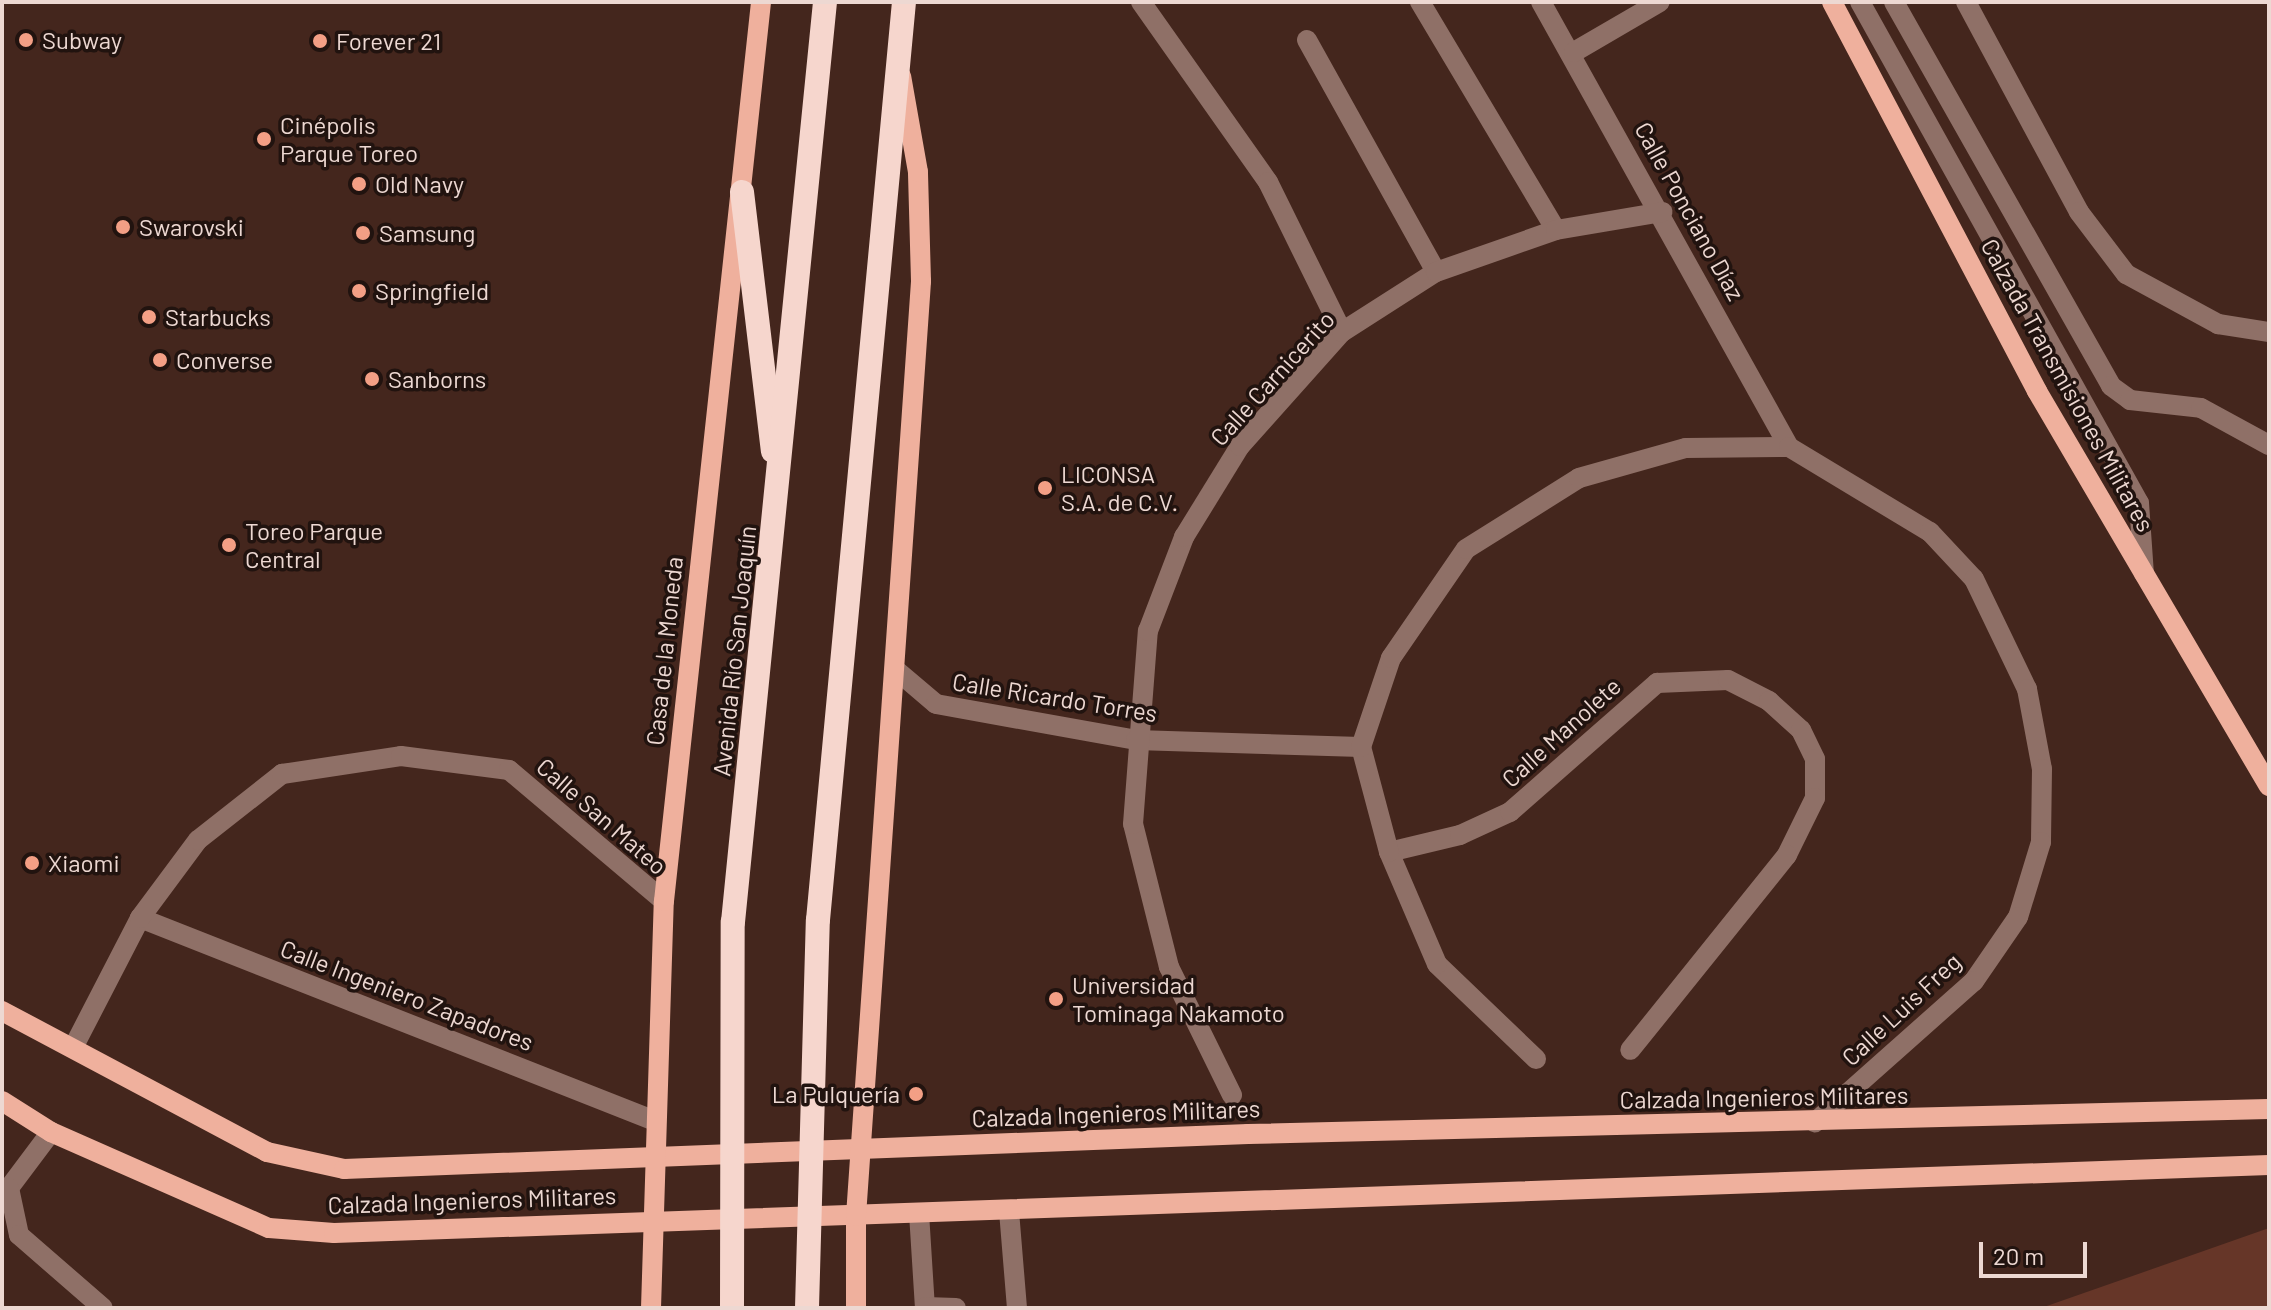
<!DOCTYPE html>
<meta charset="utf-8">
<style>
body{margin:0}
#map{position:relative;width:2271px;height:1310px;overflow:hidden;background:#44261d;font-family:Barlow,sans-serif}
div>[style]{position:absolute}
.green>*{inset:0;background:#663628}
.minor>*{height:20px;margin:-10px;padding:0 10px;transform-origin:10px;border-radius:10px;background:#8f7067}
.major>*{height:20px;margin:-10px;padding:0 10px;transform-origin:10px;border-radius:10px;background:#efb09d}
.highway>*{height:24px;margin:-12px;padding:0 12px;transform-origin:12px;border-radius:12px;background:#f6d6cd}
.dots>*{width:22px;height:22px;translate:-50% -50%;box-sizing:border-box;border:4px solid #21130f;border-radius:50%}
span{translate:-50% -50%;white-space:nowrap;text-align:center;line-height:1.15;-webkit-text-stroke:7px #21130f;paint-order:stroke}
.poi-label{font-size:24px;color:#edd8d2}
.left{translate:0 -50%;text-align:left}
.right{translate:-100% -50%;text-align:right}
.street-label{font-size:24px;color:#edd8d2}
.frame{position:absolute;inset:0;border:4px solid #edd8d2;pointer-events:none}
.scale{position:absolute;left:1979px;top:1242px;width:108px;height:36px;box-sizing:border-box;border:4px solid #edd8d2;border-top:0;padding-left:10px;font-size:24px;line-height:28px;white-space:nowrap;color:#edd8d2;-webkit-text-stroke:6px #21130f;paint-order:stroke}
</style>
<div id="map">
<div class="green">
<div style="clip-path:polygon(2269px 1228px,2269px 1308px,2041px 1308px,2141px 1273px)"></div>
</div>
<div class="minor">
<div style="left:1141px;top:2px;width:220px;rotate:54.8deg"></div>
<div style="left:1268px;top:182px;width:167px;rotate:63.7deg"></div>
<div style="left:1420px;top:2px;width:265px;rotate:59.2deg"></div>
<div style="left:1541px;top:2px;width:509px;rotate:60.87deg"></div>
<div style="left:1860px;top:2px;width:573px;rotate:60.89deg"></div>
<div style="left:2139px;top:503px;width:71px;rotate:86deg"></div>
<div style="left:1894px;top:2px;width:441px;rotate:60.5deg"></div>
<div style="left:2111px;top:386px;width:24px;rotate:36deg"></div>
<div style="left:2130px;top:400px;width:71px;rotate:6.4deg"></div>
<div style="left:2201px;top:408px;width:77px;rotate:28.6deg"></div>
<div style="left:1966px;top:2px;width:238px;rotate:61.7deg"></div>
<div style="left:2079px;top:212px;width:78px;rotate:52.8deg"></div>
<div style="left:2126px;top:274px;width:105px;rotate:28.5deg"></div>
<div style="left:2218px;top:324px;width:52px;rotate:8.9deg"></div>
<div style="left:1307px;top:40px;width:265px;rotate:60.9deg"></div>
<div style="left:1574px;top:52px;width:99px;rotate:-30.2deg"></div>
<div style="left:896px;top:670px;width:52px;rotate:40.4deg"></div>
<div style="left:936px;top:704px;width:203px;rotate:10.2deg"></div>
<div style="left:1136px;top:740px;width:225px;rotate:1.8deg"></div>
<div style="left:1389px;top:852px;width:73px;rotate:-13.5deg"></div>
<div style="left:1460px;top:835px;width:55px;rotate:-24.7deg"></div>
<div style="left:1510px;top:812px;width:196px;rotate:-41.3deg"></div>
<div style="left:1657px;top:683px;width:71px;rotate:-2.4deg"></div>
<div style="left:1728px;top:680px;width:46px;rotate:27.1deg"></div>
<div style="left:1769px;top:701px;width:43px;rotate:42.2deg"></div>
<div style="left:1801px;top:730px;width:32px;rotate:64deg"></div>
<div style="left:1815px;top:759px;width:39px;rotate:90deg"></div>
<div style="left:1815px;top:798px;width:64px;rotate:116.2deg"></div>
<div style="left:1787px;top:855px;width:250px;rotate:128.8deg"></div>
<div style="left:140px;top:918px;width:554px;rotate:21.51deg"></div>
<div style="left:74px;top:1046px;width:144px;rotate:-62.7deg"></div>
<div style="left:140px;top:918px;width:97px;rotate:-53.4deg"></div>
<div style="left:198px;top:840px;width:107px;rotate:-38.2deg"></div>
<div style="left:282px;top:774px;width:120px;rotate:-8.6deg"></div>
<div style="left:401px;top:756px;width:109px;rotate:7.4deg"></div>
<div style="left:509px;top:770px;width:203px;rotate:40.2deg"></div>
<div style="left:1536px;top:1059px;width:137px;rotate:-136.2deg"></div>
<div style="left:1437px;top:964px;width:122px;rotate:-113.2deg"></div>
<div style="left:1389px;top:852px;width:109px;rotate:-104.9deg"></div>
<div style="left:1361px;top:747px;width:94px;rotate:-71.4deg"></div>
<div style="left:1391px;top:658px;width:132px;rotate:-55.5deg"></div>
<div style="left:1466px;top:549px;width:133px;rotate:-32.1deg"></div>
<div style="left:1579px;top:478px;width:111px;rotate:-15.7deg"></div>
<div style="left:1686px;top:448px;width:103px;rotate:-0.6deg"></div>
<div style="left:1789px;top:447px;width:165px;rotate:31.1deg"></div>
<div style="left:1930px;top:532px;width:64px;rotate:46.9deg"></div>
<div style="left:1974px;top:579px;width:122px;rotate:64.3deg"></div>
<div style="left:2027px;top:689px;width:81px;rotate:79.4deg"></div>
<div style="left:2042px;top:769px;width:73px;rotate:90.8deg"></div>
<div style="left:2041px;top:842px;width:78px;rotate:107deg"></div>
<div style="left:2018px;top:917px;width:78px;rotate:124.5deg"></div>
<div style="left:1974px;top:981px;width:213px;rotate:138.4deg"></div>
<div style="left:1232px;top:1095px;width:143px;rotate:-116.2deg"></div>
<div style="left:1169px;top:967px;width:147px;rotate:-104.1deg"></div>
<div style="left:1133px;top:824px;width:194px;rotate:-85.6deg"></div>
<div style="left:1148px;top:631px;width:101px;rotate:-69deg"></div>
<div style="left:1184px;top:537px;width:107px;rotate:-58.4deg"></div>
<div style="left:1240px;top:446px;width:153px;rotate:-48.2deg"></div>
<div style="left:1342px;top:332px;width:112px;rotate:-32.6deg"></div>
<div style="left:1436px;top:272px;width:127px;rotate:-19.3deg"></div>
<div style="left:1556px;top:230px;width:108px;rotate:-9.6deg"></div>
<div style="left:51px;top:1132px;width:70px;rotate:126.9deg"></div>
<div style="left:9px;top:1188px;width:48px;rotate:78deg"></div>
<div style="left:19px;top:1235px;width:111px;rotate:41deg"></div>
<div style="left:1009px;top:1211px;width:97px;rotate:85.3deg"></div>
<div style="left:919px;top:1213px;width:95px;rotate:86.4deg"></div>
<div style="left:925px;top:1307px;width:31px;rotate:2deg"></div>
</div>
<div class="major">
<div style="left:1832px;top:2px;width:440px;rotate:62.2deg"></div>
<div style="left:2037px;top:391px;width:458px;rotate:59.6deg"></div>
<div style="left:2px;top:1011px;width:300px;rotate:28deg"></div>
<div style="left:267px;top:1152px;width:79px;rotate:12.4deg"></div>
<div style="left:344px;top:1169px;width:905px;rotate:-2.22deg"></div>
<div style="left:1248px;top:1134px;width:1021px;rotate:-1.4deg"></div>
<div style="left:2px;top:1101px;width:58px;rotate:32.3deg"></div>
<div style="left:51px;top:1132px;width:238px;rotate:23.8deg"></div>
<div style="left:269px;top:1228px;width:65px;rotate:4.4deg"></div>
<div style="left:334px;top:1233px;width:1936px;rotate:-2.01deg"></div>
<div style="left:651px;top:1308px;width:407px;rotate:-88.2deg"></div>
<div style="left:664px;top:901px;width:904px;rotate:-83.84deg"></div>
<div style="left:856px;top:1308px;width:92px;rotate:-90deg"></div>
<div style="left:856px;top:1216px;width:937px;rotate:-86.02deg"></div>
<div style="left:921px;top:281px;width:109px;rotate:-91.6deg"></div>
<div style="left:918px;top:172px;width:97px;rotate:-100deg"></div>
</div>
<div class="highway">
<div style="left:742px;top:192px;width:261px;rotate:83.2deg"></div>
<div style="left:732px;top:1308px;width:386px;rotate:-89.9deg"></div>
<div style="left:733px;top:922px;width:925px;rotate:-84.29deg"></div>
<div style="left:807px;top:1308px;width:388px;rotate:-88.4deg"></div>
<div style="left:818px;top:920px;width:922px;rotate:-84.65deg"></div>
</div>
<div class="dots">
<div style="left:26px;top:40px;background:#f39f85"></div>
<div style="left:320px;top:41px;background:#f39f85"></div>
<div style="left:264px;top:139px;background:#f39f85"></div>
<div style="left:359px;top:184px;background:#f39f85"></div>
<div style="left:123px;top:227px;background:#f39f85"></div>
<div style="left:363px;top:233px;background:#f39f85"></div>
<div style="left:359px;top:291px;background:#f39f85"></div>
<div style="left:149px;top:317px;background:#f39f85"></div>
<div style="left:160px;top:360px;background:#f39f85"></div>
<div style="left:372px;top:379px;background:#f39f85"></div>
<div style="left:1045px;top:488px;background:#f39f85"></div>
<div style="left:229px;top:545px;background:#f39f85"></div>
<div style="left:32px;top:863px;background:#f39f85"></div>
<div style="left:1056px;top:999px;background:#f39f85"></div>
<div style="left:916px;top:1094px;background:#f39f85"></div>
</div>
<div class="poi-label">
<span class="left" style="left:42px;top:40px">Subway</span>
<span class="left" style="left:336px;top:41px">Forever 21</span>
<span class="left" style="left:280px;top:139px">Cinépolis<br>Parque Toreo</span>
<span class="left" style="left:375px;top:184px">Old Navy</span>
<span class="left" style="left:139px;top:227px">Swarovski</span>
<span class="left" style="left:379px;top:233px">Samsung</span>
<span class="left" style="left:375px;top:291px">Springfield</span>
<span class="left" style="left:165px;top:317px">Starbucks</span>
<span class="left" style="left:176px;top:360px">Converse</span>
<span class="left" style="left:388px;top:379px">Sanborns</span>
<span class="left" style="left:1061px;top:488px">LICONSA<br>S.A. de C.V.</span>
<span class="left" style="left:245px;top:545px">Toreo Parque<br>Central</span>
<span class="left" style="left:48px;top:863px">Xiaomi</span>
<span class="left" style="left:1072px;top:999px">Universidad<br>Tominaga Nakamoto</span>
<span class="right" style="left:900px;top:1094px">La Pulquería</span>
</div>
<div class="street-label">
<span style="left:1690px;top:211px;rotate:61deg">Calle Ponciano Díaz</span>
<span style="left:1272px;top:378px;rotate:-48deg">Calle Carnicerito</span>
<span style="left:2068px;top:385px;rotate:61deg">Calzada Transmisiones Militares</span>
<span style="left:664px;top:651px;rotate:-84deg">Casa de la Moneda</span>
<span style="left:734px;top:651px;rotate:-84deg">Avenida Río San Joaquín</span>
<span style="left:1055px;top:697px;rotate:9deg">Calle Ricardo Torres</span>
<span style="left:1561px;top:732px;rotate:-42deg">Calle Manolete</span>
<span style="left:602px;top:816px;rotate:41deg">Calle San Mateo</span>
<span style="left:407px;top:995px;rotate:21deg">Calle Ingeniero Zapadores</span>
<span style="left:1901px;top:1009px;rotate:-43deg">Calle Luis Freg</span>
<span style="left:1764px;top:1097px;rotate:-1deg">Calzada Ingenieros Militares</span>
<span style="left:1116px;top:1113px;rotate:-2deg">Calzada Ingenieros Militares</span>
<span style="left:472px;top:1200px;rotate:-2deg">Calzada Ingenieros Militares</span>
</div>
<div class="frame"></div>
<div class="scale">20 m</div>
</div>
